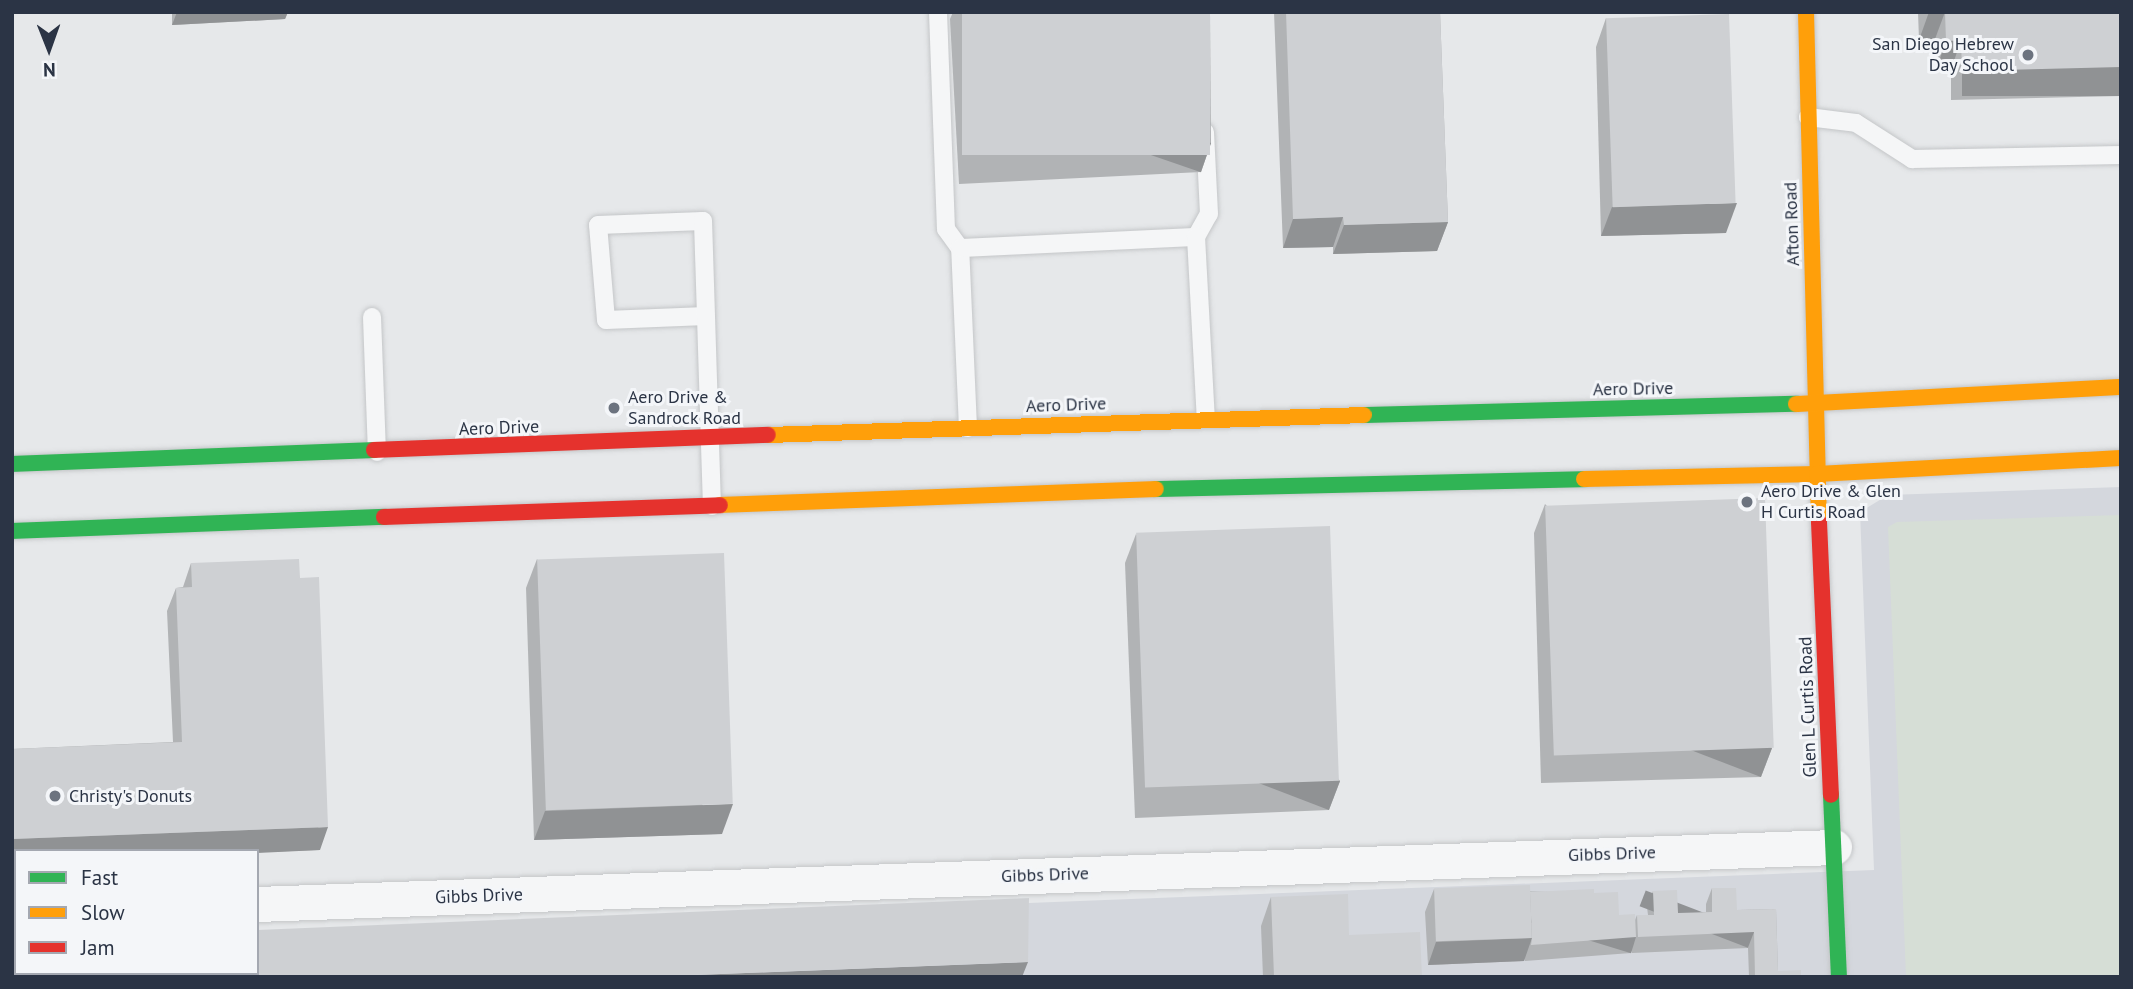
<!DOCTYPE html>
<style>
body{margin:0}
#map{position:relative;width:2133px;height:989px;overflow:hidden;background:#e6e8ea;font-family:"PT Sans",sans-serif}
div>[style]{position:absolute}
.built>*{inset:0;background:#d4d7dd}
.green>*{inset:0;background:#d6ded6}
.roads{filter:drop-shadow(0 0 2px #c4c6c8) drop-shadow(0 0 2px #c4c6c8)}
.lane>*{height:18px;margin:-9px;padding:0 9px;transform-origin:9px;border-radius:9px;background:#f5f6f7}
.street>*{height:35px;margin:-17.5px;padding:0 17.5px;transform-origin:17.5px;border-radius:17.5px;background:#f5f6f7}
.fast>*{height:16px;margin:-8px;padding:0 8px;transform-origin:8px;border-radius:8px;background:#30b455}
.slow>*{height:16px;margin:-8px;padding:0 8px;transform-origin:8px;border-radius:8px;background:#ff9f0a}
.jam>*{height:16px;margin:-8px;padding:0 8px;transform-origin:8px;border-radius:8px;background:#e5322d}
.wall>*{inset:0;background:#b1b3b5}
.shaded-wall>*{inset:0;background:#909294;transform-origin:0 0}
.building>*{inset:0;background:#ced0d3;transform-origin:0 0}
.dots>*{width:19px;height:19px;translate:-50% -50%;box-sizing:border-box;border:4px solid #f4f6f9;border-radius:50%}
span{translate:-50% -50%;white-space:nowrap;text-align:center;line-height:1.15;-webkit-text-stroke:6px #f4f6f9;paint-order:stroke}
.poi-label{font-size:18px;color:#2b3445}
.right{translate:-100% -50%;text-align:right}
.left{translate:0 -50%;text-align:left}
.street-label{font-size:18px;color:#2b3445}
.frame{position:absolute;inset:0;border:14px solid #2b3445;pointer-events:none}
.legend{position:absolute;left:14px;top:849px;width:245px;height:126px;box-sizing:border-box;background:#f4f6f9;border:2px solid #a4a8b1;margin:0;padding:9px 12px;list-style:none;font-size:21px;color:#2b3445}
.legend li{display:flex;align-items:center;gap:14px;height:35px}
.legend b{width:35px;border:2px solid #a4a8b1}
.north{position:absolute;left:14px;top:14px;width:70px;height:70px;-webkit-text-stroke:5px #f4f6f9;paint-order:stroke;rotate:179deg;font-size:19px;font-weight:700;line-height:28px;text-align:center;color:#2b3445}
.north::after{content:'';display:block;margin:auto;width:24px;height:32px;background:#2b3445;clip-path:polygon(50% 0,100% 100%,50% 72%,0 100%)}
</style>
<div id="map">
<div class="built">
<div style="clip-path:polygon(2121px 487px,2121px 977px,12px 977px,12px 942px,16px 973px,257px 973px,257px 933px,1874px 870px,1860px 512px,1888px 495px)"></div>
</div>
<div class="green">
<div style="clip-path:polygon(2121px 515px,2121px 977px,1906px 977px,1888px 527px,1897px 522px)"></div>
</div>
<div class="roads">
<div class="lane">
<div style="left:938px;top:12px;width:217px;rotate:87.9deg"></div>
<div style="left:946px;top:229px;width:24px;rotate:54deg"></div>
<div style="left:1808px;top:117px;width:48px;rotate:7.1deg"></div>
<div style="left:1856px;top:123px;width:67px;rotate:32.7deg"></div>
<div style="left:1912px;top:159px;width:209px;rotate:-1.1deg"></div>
<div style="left:1196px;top:237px;width:26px;rotate:-61deg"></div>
<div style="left:1209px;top:214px;width:82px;rotate:-92.8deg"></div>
<div style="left:706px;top:316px;width:100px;rotate:177.7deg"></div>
<div style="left:606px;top:320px;width:95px;rotate:-94.8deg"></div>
<div style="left:598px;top:225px;width:105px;rotate:-2.2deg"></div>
<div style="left:703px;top:221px;width:285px;rotate:88.2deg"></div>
<div style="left:372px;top:317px;width:135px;rotate:87.9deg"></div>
<div style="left:968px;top:428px;width:180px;rotate:-92.5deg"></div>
<div style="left:960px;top:248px;width:236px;rotate:-2.7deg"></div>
<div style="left:1196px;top:237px;width:182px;rotate:86.9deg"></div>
</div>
<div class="street">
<div style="left:257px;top:904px;width:1578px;rotate:-2.07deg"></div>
<div style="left:12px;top:913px;width:4px"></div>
</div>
<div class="fast">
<div style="left:1364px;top:415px;width:432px;rotate:-1.5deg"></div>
<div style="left:12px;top:464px;width:362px;rotate:-2.2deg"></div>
<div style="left:1156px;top:489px;width:428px;rotate:-1.3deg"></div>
<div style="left:12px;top:531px;width:372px;rotate:-2.2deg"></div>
<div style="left:1831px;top:795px;width:182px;rotate:87.5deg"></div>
</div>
<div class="slow">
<div style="left:1806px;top:12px;width:510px;rotate:88.54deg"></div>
<div style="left:1796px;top:404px;width:325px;rotate:-3deg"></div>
<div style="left:768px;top:435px;width:596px;rotate:-1.92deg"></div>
<div style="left:1584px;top:479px;width:233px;rotate:-1.2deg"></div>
<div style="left:1817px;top:474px;width:304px;rotate:-3deg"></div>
<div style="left:720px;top:505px;width:436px;rotate:-2.1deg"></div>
</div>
<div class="jam">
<div style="left:374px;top:450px;width:394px;rotate:-2.2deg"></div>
<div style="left:384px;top:517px;width:336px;rotate:-2deg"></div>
<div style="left:1819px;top:522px;width:273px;rotate:87.5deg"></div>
</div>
</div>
<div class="wall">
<div style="clip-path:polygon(172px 12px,288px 12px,285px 19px,172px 25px)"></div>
<div style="clip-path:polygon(953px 12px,1210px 12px,1211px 143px,1201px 172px,959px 184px,950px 19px)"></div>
<div style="clip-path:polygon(1274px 12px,1440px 12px,1448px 222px,1437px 251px,1333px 254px,1333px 247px,1283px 248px)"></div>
<div style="clip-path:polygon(1918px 12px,2121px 12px,2121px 96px,1951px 100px,1951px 70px,1936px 70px,1935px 39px,1919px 40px)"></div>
<div style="clip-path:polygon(1606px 18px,1726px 233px,1601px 236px,1596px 47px)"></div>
<div style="clip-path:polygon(1545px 504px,1772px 748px,1761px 777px,1541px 783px,1534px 533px)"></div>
<div style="clip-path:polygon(1136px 534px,1340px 781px,1329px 810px,1135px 818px,1125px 563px)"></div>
<div style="clip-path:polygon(537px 559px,722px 834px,534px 840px,526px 588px)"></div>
<div style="clip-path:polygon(191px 563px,300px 578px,320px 850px,12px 861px,12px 749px,173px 742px,167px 611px,176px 588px,183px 587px)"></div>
<div style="clip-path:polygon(1712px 888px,1737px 910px,1776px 909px,1778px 971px,1801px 977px,1749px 977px,1748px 948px,1632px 953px,1632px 950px,1631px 953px,1525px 961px,1525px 958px,1524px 961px,1428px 965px,1425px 912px,1434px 889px,1594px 893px,1619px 915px,1635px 920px,1637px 915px,1648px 915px,1647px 907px,1653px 891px,1678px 913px,1706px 912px,1706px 904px)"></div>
<div style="clip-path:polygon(1271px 897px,1349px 935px,1422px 977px,1263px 977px,1261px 926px)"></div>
</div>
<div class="shaded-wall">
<div style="clip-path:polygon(177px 12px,288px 12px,285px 19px,172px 25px)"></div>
<div style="clip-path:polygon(1929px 12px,1945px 12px,1935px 39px,1919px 40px)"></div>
<div style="clip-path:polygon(1961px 40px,1951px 70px,1936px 70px,1946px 41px)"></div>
<div style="left:2121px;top:67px;width:29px;height:159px;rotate:90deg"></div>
<div style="left:1211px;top:143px;width:31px;height:241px;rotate:109deg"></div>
<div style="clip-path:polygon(1737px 203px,1726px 233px,1601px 236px,1612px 207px)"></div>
<div style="clip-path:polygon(1343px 217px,1333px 247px,1283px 248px,1293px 219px)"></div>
<div style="clip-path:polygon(1448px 222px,1437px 251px,1333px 254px,1344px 225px)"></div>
<div style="left:1772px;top:748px;width:31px;height:220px;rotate:111deg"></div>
<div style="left:1340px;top:781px;width:31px;height:194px;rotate:111deg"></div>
<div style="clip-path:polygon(733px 804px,722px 834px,534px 840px,545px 811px)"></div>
<div style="clip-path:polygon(328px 827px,320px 850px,257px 853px,257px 851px,16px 851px,16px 861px,12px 861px,12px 839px)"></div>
<div style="left:1754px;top:932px;width:17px;height:116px;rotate:111deg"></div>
<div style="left:1636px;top:937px;width:17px;height:105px;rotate:107deg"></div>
<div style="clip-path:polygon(1532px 938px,1524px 961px,1428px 965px,1436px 942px)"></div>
<div style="clip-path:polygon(1028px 962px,1022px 977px,644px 977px)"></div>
</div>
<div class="building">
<div style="left:962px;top:12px;width:248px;height:143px"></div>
<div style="clip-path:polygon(1286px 12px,1440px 12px,1448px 222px,1344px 225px,1343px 217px,1293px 219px)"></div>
<div style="clip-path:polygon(1945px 12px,2121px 12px,2121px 67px,1962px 71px,1961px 40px,1946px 41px)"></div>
<div style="left:1729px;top:14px;width:189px;height:123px;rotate:88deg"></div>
<div style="left:1765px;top:498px;width:250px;height:220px;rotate:88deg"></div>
<div style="left:1330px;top:526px;width:255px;height:194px;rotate:88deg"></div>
<div style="left:724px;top:553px;width:251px;height:187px;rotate:88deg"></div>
<div style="clip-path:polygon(299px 559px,300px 578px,319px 577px,328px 827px,12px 839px,12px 749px,182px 742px,176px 588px,192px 587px,191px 563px)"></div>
<div style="left:1530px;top:885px;width:53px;height:96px;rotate:88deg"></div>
<div style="clip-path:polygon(1712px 888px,1736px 888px,1737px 910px,1776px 909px,1778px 971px,1801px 970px,1801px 977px,1755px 977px,1754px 932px,1638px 937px,1637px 915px,1654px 915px,1653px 891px,1677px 890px,1678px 913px,1712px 912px)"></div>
<div style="clip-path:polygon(1594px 889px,1594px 893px,1618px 892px,1619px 915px,1635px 914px,1636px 937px,1531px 945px,1532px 938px,1530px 892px)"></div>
<div style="clip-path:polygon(1348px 894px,1349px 935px,1420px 932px,1422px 977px,1274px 977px,1271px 897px)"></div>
<div style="clip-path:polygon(1029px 898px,1028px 962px,644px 977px,12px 977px,12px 940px,16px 939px,16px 973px,257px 973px,257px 930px)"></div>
</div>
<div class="dots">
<div style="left:2028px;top:55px;background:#6c737f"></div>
<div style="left:614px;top:408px;background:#6c737f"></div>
<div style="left:1747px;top:502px;background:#6c737f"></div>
<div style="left:55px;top:796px;background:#6c737f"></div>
</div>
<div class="poi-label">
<span class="right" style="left:2014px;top:55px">San Diego Hebrew<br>Day School</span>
<span class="left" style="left:628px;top:408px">Aero Drive &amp;<br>Sandrock Road</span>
<span class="left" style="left:1761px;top:502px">Aero Drive &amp; Glen<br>H Curtis Road</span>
<span class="left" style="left:69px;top:796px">Christy's Donuts</span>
</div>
<div class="street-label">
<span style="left:1792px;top:224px;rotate:-92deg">Afton Road</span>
<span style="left:1633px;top:389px;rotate:-1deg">Aero Drive</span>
<span style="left:1066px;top:405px;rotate:-2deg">Aero Drive</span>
<span style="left:499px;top:428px;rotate:-2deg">Aero Drive</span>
<span style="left:1808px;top:707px;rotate:-92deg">Glen L Curtis Road</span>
<span style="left:1612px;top:854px;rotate:-2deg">Gibbs Drive</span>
<span style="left:1045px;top:875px;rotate:-2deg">Gibbs Drive</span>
<span style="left:479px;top:896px;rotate:-2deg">Gibbs Drive</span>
</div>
<div class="frame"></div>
<ul class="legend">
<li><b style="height:9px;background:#30b455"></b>Fast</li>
<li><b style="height:9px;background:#ff9f0a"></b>Slow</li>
<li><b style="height:9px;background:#e5322d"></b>Jam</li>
</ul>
<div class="north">N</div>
</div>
